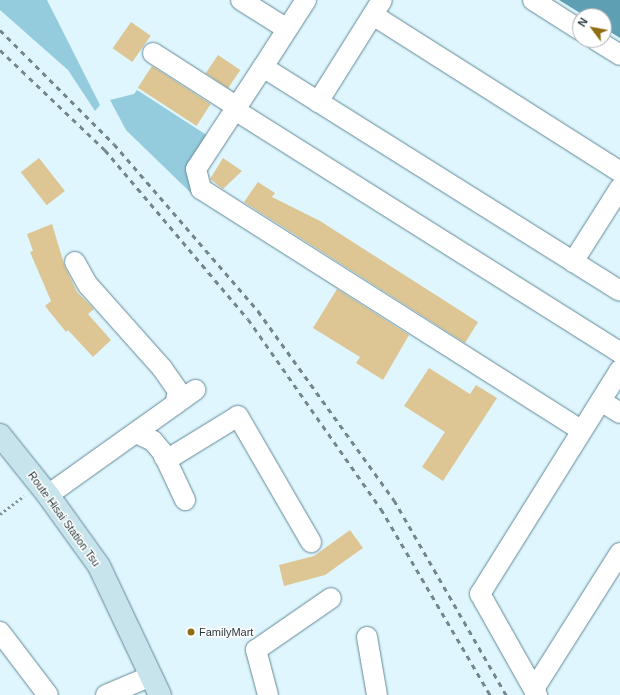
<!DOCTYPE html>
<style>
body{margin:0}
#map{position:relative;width:620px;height:695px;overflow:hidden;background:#dff6ff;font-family:Arial,sans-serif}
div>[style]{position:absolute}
.green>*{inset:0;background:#94cbdd}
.water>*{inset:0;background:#5f9fb3}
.building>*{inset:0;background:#ddc693;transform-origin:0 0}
.path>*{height:2.5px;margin-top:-1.25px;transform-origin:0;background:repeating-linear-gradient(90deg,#81949b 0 2px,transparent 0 5px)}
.roads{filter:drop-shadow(0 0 1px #638895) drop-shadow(0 0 1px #638895)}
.street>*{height:20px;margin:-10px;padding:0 10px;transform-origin:10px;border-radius:10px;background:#fff}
.secondary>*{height:22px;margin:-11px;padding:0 11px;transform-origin:11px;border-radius:11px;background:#c7e3eb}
.rail>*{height:3px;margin-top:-1.5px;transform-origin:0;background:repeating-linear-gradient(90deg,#73868d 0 5px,transparent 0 10px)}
.dots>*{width:11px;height:11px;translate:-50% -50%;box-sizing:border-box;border:2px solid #fff;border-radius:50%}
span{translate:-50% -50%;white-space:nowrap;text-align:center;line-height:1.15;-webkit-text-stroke:3px #fff;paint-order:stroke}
.street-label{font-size:11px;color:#28383d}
.poi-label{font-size:11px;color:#28383d}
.left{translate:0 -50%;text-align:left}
.north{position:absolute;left:572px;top:8px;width:40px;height:40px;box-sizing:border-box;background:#fff;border:1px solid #a9afb1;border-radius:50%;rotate:302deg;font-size:11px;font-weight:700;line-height:16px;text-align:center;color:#28383d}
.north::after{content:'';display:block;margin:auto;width:14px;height:18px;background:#8f6e13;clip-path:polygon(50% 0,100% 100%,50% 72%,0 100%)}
</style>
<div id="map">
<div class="green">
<div style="clip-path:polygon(0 0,47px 0,100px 105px,95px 111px,68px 70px,0 10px)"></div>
<div style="clip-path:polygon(137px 90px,208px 136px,187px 169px,193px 195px,126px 130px,110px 100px,134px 94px)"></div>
</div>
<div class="water">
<div style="clip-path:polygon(559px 0,620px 0,620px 38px,604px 28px,604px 16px,585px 16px)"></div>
</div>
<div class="building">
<div style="left:131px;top:22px;width:24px;height:32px;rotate:35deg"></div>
<div style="left:218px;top:55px;width:27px;height:22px;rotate:34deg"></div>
<div style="left:152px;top:66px;width:70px;height:26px;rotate:33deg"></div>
<div style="left:39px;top:158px;width:42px;height:23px;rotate:52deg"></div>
<div style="clip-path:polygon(223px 158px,242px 171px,223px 189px,210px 179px)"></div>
<div style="clip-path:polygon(258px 182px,275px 193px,272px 197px,320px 221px,478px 322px,465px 343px,244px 202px)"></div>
<div style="clip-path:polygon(52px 224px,65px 267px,77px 292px,94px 309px,88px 314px,111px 340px,93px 357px,68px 330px,66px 332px,45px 306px,51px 301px,30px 252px,33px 251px,27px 234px)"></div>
<div style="clip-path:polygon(337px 289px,409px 335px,383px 380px,356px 363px,360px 357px,313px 328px)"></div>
<div style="clip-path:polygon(429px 368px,470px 394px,476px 385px,497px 398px,443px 481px,422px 467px,445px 432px,404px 406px)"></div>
<div style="clip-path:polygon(350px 530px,363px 548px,325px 575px,284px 586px,279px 565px,314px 556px)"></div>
</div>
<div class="path">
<div style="left:0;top:514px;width:30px;rotate:-37deg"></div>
</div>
<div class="roads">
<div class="street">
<div style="left:241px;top:0;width:54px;rotate:32.2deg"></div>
<div style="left:306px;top:0;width:80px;rotate:122.7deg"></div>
<div style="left:263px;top:67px;width:421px;rotate:32.1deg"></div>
<div style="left:533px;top:0;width:56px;rotate:32.6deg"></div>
<div style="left:373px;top:15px;width:293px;rotate:32.4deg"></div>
<div style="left:596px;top:40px;width:28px;rotate:32deg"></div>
<div style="left:153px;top:53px;width:100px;rotate:32.7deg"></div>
<div style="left:263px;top:67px;width:122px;rotate:123.3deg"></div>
<div style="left:196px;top:169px;width:21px;rotate:76deg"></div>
<div style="left:201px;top:189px;width:451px;rotate:32.4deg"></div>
<div style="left:318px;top:102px;width:120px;rotate:-57.9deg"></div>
<div style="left:235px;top:110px;width:455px;rotate:32.2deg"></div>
<div style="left:75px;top:262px;width:26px;rotate:61deg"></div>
<div style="left:88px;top:285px;width:111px;rotate:48.3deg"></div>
<div style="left:162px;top:368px;width:28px;rotate:55deg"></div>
<div style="left:178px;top:391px;width:14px;rotate:102deg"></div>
<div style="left:573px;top:262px;width:88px;rotate:-57.6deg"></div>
<div style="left:601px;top:401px;width:22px;rotate:32deg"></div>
<div style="left:138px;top:434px;width:17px;rotate:25deg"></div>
<div style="left:153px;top:441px;width:16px;rotate:50deg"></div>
<div style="left:163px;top:453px;width:52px;rotate:64.9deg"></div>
<div style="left:164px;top:457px;width:9px;rotate:-6deg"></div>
<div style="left:173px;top:456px;width:76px;rotate:-31.6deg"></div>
<div style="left:238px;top:416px;width:146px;rotate:59.9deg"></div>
<div style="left:48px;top:495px;width:181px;rotate:-35.5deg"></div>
<div style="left:0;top:632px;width:79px;rotate:52.7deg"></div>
<div style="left:367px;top:637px;width:59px;rotate:80.2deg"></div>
<div style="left:534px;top:689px;width:161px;rotate:-57.7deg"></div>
<div style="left:106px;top:695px;width:49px;rotate:-22.9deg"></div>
<div style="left:268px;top:695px;width:47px;rotate:-104.9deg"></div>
<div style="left:256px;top:650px;width:91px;rotate:-34.7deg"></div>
<div style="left:537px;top:695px;width:116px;rotate:-119.4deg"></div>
<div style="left:480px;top:594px;width:264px;rotate:-58deg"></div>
</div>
<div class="secondary">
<div style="left:0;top:435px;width:77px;rotate:51.3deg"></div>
<div style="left:48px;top:495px;width:87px;rotate:54.3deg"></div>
<div style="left:99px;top:566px;width:143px;rotate:64.7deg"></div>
</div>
</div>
<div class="rail">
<div style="left:0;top:30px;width:161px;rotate:45deg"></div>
<div style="left:114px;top:144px;width:221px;rotate:49.2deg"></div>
<div style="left:258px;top:311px;width:233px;rotate:54.3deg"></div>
<div style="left:394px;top:500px;width:225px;rotate:60.1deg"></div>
<div style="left:0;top:50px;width:145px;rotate:43.6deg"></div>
<div style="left:105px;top:150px;width:221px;rotate:49.8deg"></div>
<div style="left:248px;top:319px;width:232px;rotate:55deg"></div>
<div style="left:381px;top:509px;width:216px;rotate:59.6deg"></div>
</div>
<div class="dots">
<div style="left:191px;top:632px;background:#8f6e13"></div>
</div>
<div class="street-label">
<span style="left:64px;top:519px;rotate:54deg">Route Hisai Station Tsu</span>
</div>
<div class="poi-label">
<span class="left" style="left:199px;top:632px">FamilyMart</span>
</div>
<div class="north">N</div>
</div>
